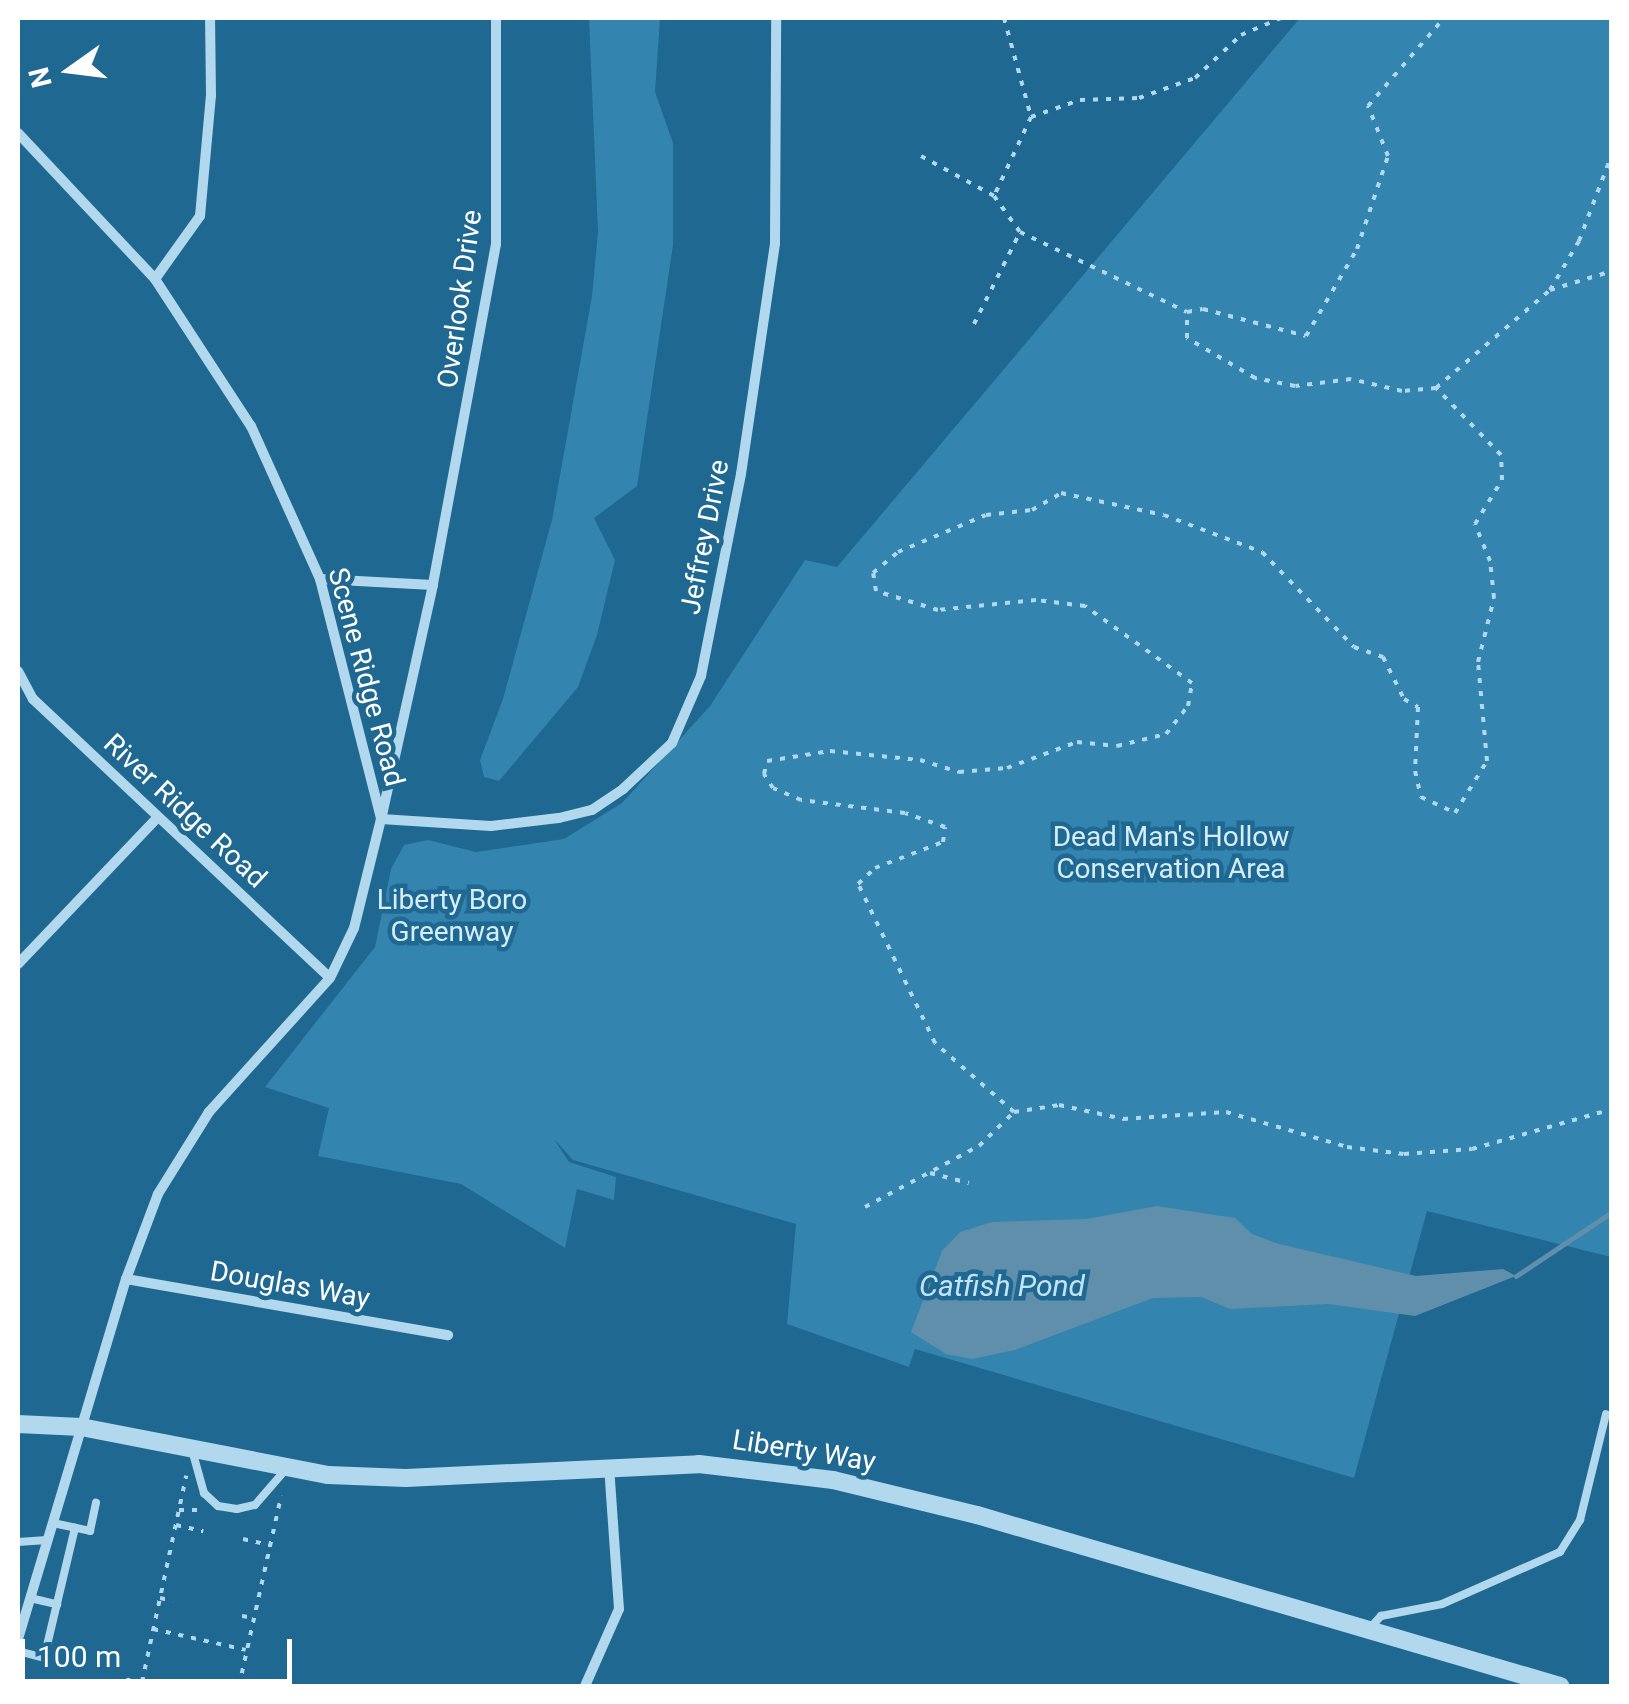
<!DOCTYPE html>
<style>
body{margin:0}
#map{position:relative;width:1629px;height:1704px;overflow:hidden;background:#1f6892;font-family:Roboto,sans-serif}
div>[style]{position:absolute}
.green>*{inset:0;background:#3384af}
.water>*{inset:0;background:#5f8fab}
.stream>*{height:5px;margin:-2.5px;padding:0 2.5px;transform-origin:2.5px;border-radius:2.5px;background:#5f8fab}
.path>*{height:4px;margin-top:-2px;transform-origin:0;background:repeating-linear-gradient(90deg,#b1d8ed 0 5px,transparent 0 13px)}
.service>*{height:8px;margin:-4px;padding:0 4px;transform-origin:4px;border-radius:4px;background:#b1d8ed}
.minor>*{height:10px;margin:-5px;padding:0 5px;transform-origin:5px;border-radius:5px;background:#b1d8ed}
.tertiary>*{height:18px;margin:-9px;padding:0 9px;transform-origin:9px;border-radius:9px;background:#b1d8ed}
span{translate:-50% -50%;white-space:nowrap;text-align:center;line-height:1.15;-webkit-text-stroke:9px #1f6892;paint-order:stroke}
.street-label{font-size:28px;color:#fff}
.park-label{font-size:28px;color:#d6edfa}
.water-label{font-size:30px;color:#c4e4f5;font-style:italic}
.frame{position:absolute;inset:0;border:20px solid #fff;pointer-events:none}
.north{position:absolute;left:20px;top:20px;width:100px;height:100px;-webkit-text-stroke:8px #1f6892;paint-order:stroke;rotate:256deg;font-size:28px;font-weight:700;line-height:40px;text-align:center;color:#fff}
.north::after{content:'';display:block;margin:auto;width:35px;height:45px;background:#fff;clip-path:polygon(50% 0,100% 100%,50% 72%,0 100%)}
.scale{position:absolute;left:20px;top:1639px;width:272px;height:45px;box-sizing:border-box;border:5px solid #fff;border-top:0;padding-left:12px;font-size:30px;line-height:35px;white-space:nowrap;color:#fff;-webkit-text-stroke:8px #1f6892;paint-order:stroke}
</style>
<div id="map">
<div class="green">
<div style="clip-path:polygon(589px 18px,660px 18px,655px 92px,673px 143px,673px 245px,637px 486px,594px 518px,615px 560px,597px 635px,578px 687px,499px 781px,484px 777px,480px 760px,503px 699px,552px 520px,592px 296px,598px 232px)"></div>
<div style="clip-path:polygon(1300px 18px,1611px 18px,1611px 1257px,1427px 1211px,1354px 1478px,915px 1349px,909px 1367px,787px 1324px,796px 1224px,573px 1160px,554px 1139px,569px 1162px,616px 1177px,614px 1200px,577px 1189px,565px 1248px,461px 1184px,318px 1156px,329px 1108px,265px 1087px,375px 947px,391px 869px,404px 845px,428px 840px,476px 852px,564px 839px,622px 803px,710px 706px,805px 560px,837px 567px)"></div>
</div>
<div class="water">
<div style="clip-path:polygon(1157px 1206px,1235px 1218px,1252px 1234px,1279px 1244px,1416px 1276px,1503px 1269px,1516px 1276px,1415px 1316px,1328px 1304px,1230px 1309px,1201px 1297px,1153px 1298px,1015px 1350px,972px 1359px,946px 1354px,911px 1332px,942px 1251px,960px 1232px,992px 1222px,1086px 1219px)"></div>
</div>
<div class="stream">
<div style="left:1516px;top:1276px;width:115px;rotate:-33.7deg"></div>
</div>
<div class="path">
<div style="left:1004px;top:18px;width:103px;rotate:74.7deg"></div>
<div style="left:1031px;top:117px;width:52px;rotate:-19.1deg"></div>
<div style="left:1080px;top:100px;width:59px;rotate:-1.9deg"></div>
<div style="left:1139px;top:98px;width:59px;rotate:-19.7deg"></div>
<div style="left:1195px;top:78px;width:63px;rotate:-43.1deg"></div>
<div style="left:1241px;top:35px;width:43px;rotate:-23deg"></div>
<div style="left:1031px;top:117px;width:87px;rotate:115.1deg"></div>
<div style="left:994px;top:196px;width:44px;rotate:54.2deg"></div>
<div style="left:1020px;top:232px;width:185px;rotate:25.6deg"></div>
<div style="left:921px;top:156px;width:83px;rotate:28.7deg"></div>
<div style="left:1550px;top:290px;width:65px;rotate:-17deg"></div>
<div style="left:974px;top:324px;width:103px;rotate:-63.4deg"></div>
<div style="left:1436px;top:388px;width:150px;rotate:-40.7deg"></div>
<div style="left:1550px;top:290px;width:57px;rotate:-59.4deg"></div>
<div style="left:1579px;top:241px;width:93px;rotate:-69.2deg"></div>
<div style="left:1014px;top:1112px;width:105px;rotate:-138.9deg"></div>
<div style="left:935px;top:1043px;width:177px;rotate:-115.8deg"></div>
<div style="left:858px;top:884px;width:23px;rotate:-43deg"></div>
<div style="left:875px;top:868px;width:73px;rotate:-20.9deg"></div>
<div style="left:943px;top:842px;width:15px;rotate:-82deg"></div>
<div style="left:945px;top:827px;width:42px;rotate:-160.7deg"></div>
<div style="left:905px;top:813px;width:105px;rotate:-172.9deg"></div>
<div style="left:801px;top:800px;width:30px;rotate:-157deg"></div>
<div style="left:773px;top:788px;width:17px;rotate:-123deg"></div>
<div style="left:764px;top:774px;width:13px;rotate:-77deg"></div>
<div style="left:767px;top:761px;width:64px;rotate:-9deg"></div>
<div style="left:830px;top:751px;width:90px;rotate:5.7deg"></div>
<div style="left:920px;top:760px;width:41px;rotate:17.1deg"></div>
<div style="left:959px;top:772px;width:48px;rotate:-4.8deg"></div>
<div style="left:1007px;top:768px;width:75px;rotate:-20.4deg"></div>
<div style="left:1077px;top:742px;width:40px;rotate:5.7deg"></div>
<div style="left:1117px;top:746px;width:50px;rotate:-13.8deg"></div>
<div style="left:1166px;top:734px;width:36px;rotate:-52deg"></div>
<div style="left:1188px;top:706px;width:23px;rotate:-80deg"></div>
<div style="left:1192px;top:683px;width:132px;rotate:-144.3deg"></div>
<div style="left:1085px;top:606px;width:49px;rotate:-173deg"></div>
<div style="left:1036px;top:600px;width:99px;rotate:174.2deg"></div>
<div style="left:938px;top:610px;width:65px;rotate:-163deg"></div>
<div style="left:876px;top:591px;width:18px;rotate:-99deg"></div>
<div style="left:873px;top:573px;width:33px;rotate:-40deg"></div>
<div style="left:898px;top:552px;width:95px;rotate:-22.8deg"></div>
<div style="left:986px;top:515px;width:46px;rotate:-6.2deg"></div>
<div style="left:1032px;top:510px;width:34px;rotate:-30deg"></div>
<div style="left:1061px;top:493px;width:105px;rotate:12.1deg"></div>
<div style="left:1164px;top:515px;width:105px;rotate:20.7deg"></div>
<div style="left:1262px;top:552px;width:132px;rotate:45.9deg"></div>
<div style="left:1354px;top:647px;width:31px;rotate:19deg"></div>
<div style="left:1383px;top:657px;width:47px;rotate:63.4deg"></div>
<div style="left:1404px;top:699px;width:16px;rotate:30deg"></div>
<div style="left:1418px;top:707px;width:64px;rotate:92.7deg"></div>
<div style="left:1415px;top:771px;width:27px;rotate:77deg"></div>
<div style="left:1421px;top:797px;width:38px;rotate:25deg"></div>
<div style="left:1455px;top:813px;width:61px;rotate:-58.4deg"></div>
<div style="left:1487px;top:761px;width:99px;rotate:-95.2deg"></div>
<div style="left:1478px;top:662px;width:66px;rotate:-76deg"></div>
<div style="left:1494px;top:598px;width:37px;rotate:-96deg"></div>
<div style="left:1490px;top:561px;width:40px;rotate:-112deg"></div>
<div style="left:1475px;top:524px;width:52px;rotate:-58.5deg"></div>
<div style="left:1502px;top:480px;width:25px;rotate:-92deg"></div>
<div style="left:1501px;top:455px;width:93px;rotate:-134.1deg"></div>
<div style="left:1436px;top:388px;width:34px;rotate:175deg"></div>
<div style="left:1402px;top:391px;width:52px;rotate:-166.8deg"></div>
<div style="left:1351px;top:379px;width:56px;rotate:172.9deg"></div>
<div style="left:1295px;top:386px;width:41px;rotate:-168.7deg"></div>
<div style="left:1255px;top:378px;width:79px;rotate:-149.5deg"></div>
<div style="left:1187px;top:338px;width:26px;rotate:-90deg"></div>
<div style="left:1187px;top:312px;width:16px;rotate:-11deg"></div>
<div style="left:1203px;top:309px;width:106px;rotate:14.7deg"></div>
<div style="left:1306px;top:336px;width:101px;rotate:-59.6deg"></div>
<div style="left:1357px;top:249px;width:98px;rotate:-71.6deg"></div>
<div style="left:1388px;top:156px;width:54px;rotate:-111.8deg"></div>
<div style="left:1368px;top:106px;width:116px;rotate:-49.2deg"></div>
<div style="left:930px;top:1173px;width:40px;rotate:14.4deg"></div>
<div style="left:865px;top:1207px;width:129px;rotate:-28.2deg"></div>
<div style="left:979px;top:1146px;width:49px;rotate:-44.2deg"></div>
<div style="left:1014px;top:1112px;width:46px;rotate:-8.8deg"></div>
<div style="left:1059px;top:1105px;width:66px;rotate:12.3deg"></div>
<div style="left:1123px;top:1119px;width:103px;rotate:-3.9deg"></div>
<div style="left:1226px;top:1112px;width:126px;rotate:16.1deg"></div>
<div style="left:1347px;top:1147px;width:57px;rotate:7deg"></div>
<div style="left:1404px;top:1154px;width:68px;rotate:-4.2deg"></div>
<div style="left:1472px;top:1149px;width:146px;rotate:-15.9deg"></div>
<div style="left:179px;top:1510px;width:25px"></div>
<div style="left:176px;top:1525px;width:28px;rotate:13deg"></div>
<div style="left:243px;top:1539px;width:28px;rotate:13deg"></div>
<div style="left:160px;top:1598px;width:13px;rotate:13deg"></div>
<div style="left:242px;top:1616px;width:12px;rotate:9deg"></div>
<div style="left:153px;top:1629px;width:95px;rotate:12.7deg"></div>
<div style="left:142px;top:1682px;width:211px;rotate:-77.9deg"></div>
<div style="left:239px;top:1686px;width:195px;rotate:-77.5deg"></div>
</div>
<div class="service">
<div style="left:192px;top:1450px;width:45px;rotate:74.4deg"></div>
<div style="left:204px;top:1493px;width:19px;rotate:43deg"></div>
<div style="left:218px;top:1506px;width:19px;rotate:9deg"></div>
<div style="left:237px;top:1509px;width:18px;rotate:-13deg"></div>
<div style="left:255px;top:1505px;width:49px;rotate:-49.1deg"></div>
<div style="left:53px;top:1523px;width:38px;rotate:12deg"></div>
<div style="left:90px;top:1531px;width:29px;rotate:-78deg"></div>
<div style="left:18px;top:1542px;width:29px;rotate:-4deg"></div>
<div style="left:30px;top:1598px;width:28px;rotate:13deg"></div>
<div style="left:1369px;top:1629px;width:18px;rotate:-47deg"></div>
<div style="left:1381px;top:1616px;width:62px;rotate:-11.1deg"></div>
<div style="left:1442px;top:1604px;width:129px;rotate:-23.8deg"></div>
<div style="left:1560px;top:1552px;width:38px;rotate:-58deg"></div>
<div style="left:1580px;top:1520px;width:109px;rotate:-76.2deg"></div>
<div style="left:18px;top:1651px;width:27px;rotate:15deg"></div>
<div style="left:44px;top:1658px;width:134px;rotate:-76.6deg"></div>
<div style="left:128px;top:1682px;width:4px;rotate:63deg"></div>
</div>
<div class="minor">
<div style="left:496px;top:18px;width:226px;rotate:90deg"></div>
<div style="left:496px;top:244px;width:347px;rotate:100.5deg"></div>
<div style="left:433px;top:585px;width:240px;rotate:102.5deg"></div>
<div style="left:381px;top:819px;width:110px;rotate:3.6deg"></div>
<div style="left:491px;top:826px;width:68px;rotate:-6.7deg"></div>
<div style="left:559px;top:818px;width:34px;rotate:-14deg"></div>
<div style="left:592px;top:810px;width:37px;rotate:-34deg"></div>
<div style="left:623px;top:789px;width:67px;rotate:-43.2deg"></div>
<div style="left:672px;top:743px;width:73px;rotate:-66.6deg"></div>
<div style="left:701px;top:676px;width:206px;rotate:-78.8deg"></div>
<div style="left:741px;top:474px;width:233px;rotate:-81.6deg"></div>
<div style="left:775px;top:243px;width:225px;rotate:-89.7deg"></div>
<div style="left:18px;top:133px;width:200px;rotate:46.8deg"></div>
<div style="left:155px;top:279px;width:176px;rotate:56.9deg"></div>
<div style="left:251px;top:426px;width:168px;rotate:65.7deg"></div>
<div style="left:320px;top:579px;width:248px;rotate:75.7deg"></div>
<div style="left:381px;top:819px;width:112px;rotate:103.9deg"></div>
<div style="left:354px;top:928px;width:55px;rotate:115.6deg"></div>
<div style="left:330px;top:978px;width:181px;rotate:132.1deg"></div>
<div style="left:209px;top:1112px;width:97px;rotate:121.9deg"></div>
<div style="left:158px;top:1194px;width:91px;rotate:110.6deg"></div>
<div style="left:126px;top:1279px;width:375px;rotate:106.7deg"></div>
<div style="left:155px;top:279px;width:77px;rotate:-54.5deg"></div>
<div style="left:200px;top:216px;width:121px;rotate:-84.8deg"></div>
<div style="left:211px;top:96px;width:78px;rotate:-90.7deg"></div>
<div style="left:320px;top:579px;width:113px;rotate:3deg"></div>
<div style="left:18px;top:671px;width:32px;rotate:62deg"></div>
<div style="left:33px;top:699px;width:407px;rotate:43.2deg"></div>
<div style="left:18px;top:964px;width:203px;rotate:-46.4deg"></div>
<div style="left:126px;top:1279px;width:327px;rotate:9.9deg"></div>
<div style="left:585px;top:1686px;width:84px;rotate:-66.2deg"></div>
<div style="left:619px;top:1609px;width:142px;rotate:-94deg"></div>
</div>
<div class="tertiary">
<div style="left:18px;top:1424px;width:63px;rotate:2.7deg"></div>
<div style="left:81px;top:1427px;width:252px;rotate:11deg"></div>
<div style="left:328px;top:1475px;width:78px;rotate:2.2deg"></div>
<div style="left:406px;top:1478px;width:293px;rotate:-2.7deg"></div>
<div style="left:699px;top:1464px;width:135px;rotate:6.8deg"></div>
<div style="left:833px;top:1480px;width:148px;rotate:13.7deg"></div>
<div style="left:977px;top:1515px;width:608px;rotate:16.35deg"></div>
</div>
<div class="street-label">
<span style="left:460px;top:299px;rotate:-82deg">Overlook Drive</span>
<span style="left:705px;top:537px;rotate:-79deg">Jeffrey Drive</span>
<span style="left:366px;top:677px;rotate:75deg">Scene Ridge Road</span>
<span style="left:185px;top:811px;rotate:43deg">River Ridge Road</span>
<span style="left:290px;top:1285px;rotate:10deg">Douglas Way</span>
<span style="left:804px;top:1451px;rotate:9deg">Liberty Way</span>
</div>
<div class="park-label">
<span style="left:1171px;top:853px">Dead Man's Hollow<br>Conservation Area</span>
<span style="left:452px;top:916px">Liberty Boro<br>Greenway</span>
</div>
<div class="water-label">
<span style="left:1002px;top:1286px">Catfish Pond</span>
</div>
<div class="frame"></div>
<div class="north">N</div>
<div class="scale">100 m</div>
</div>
